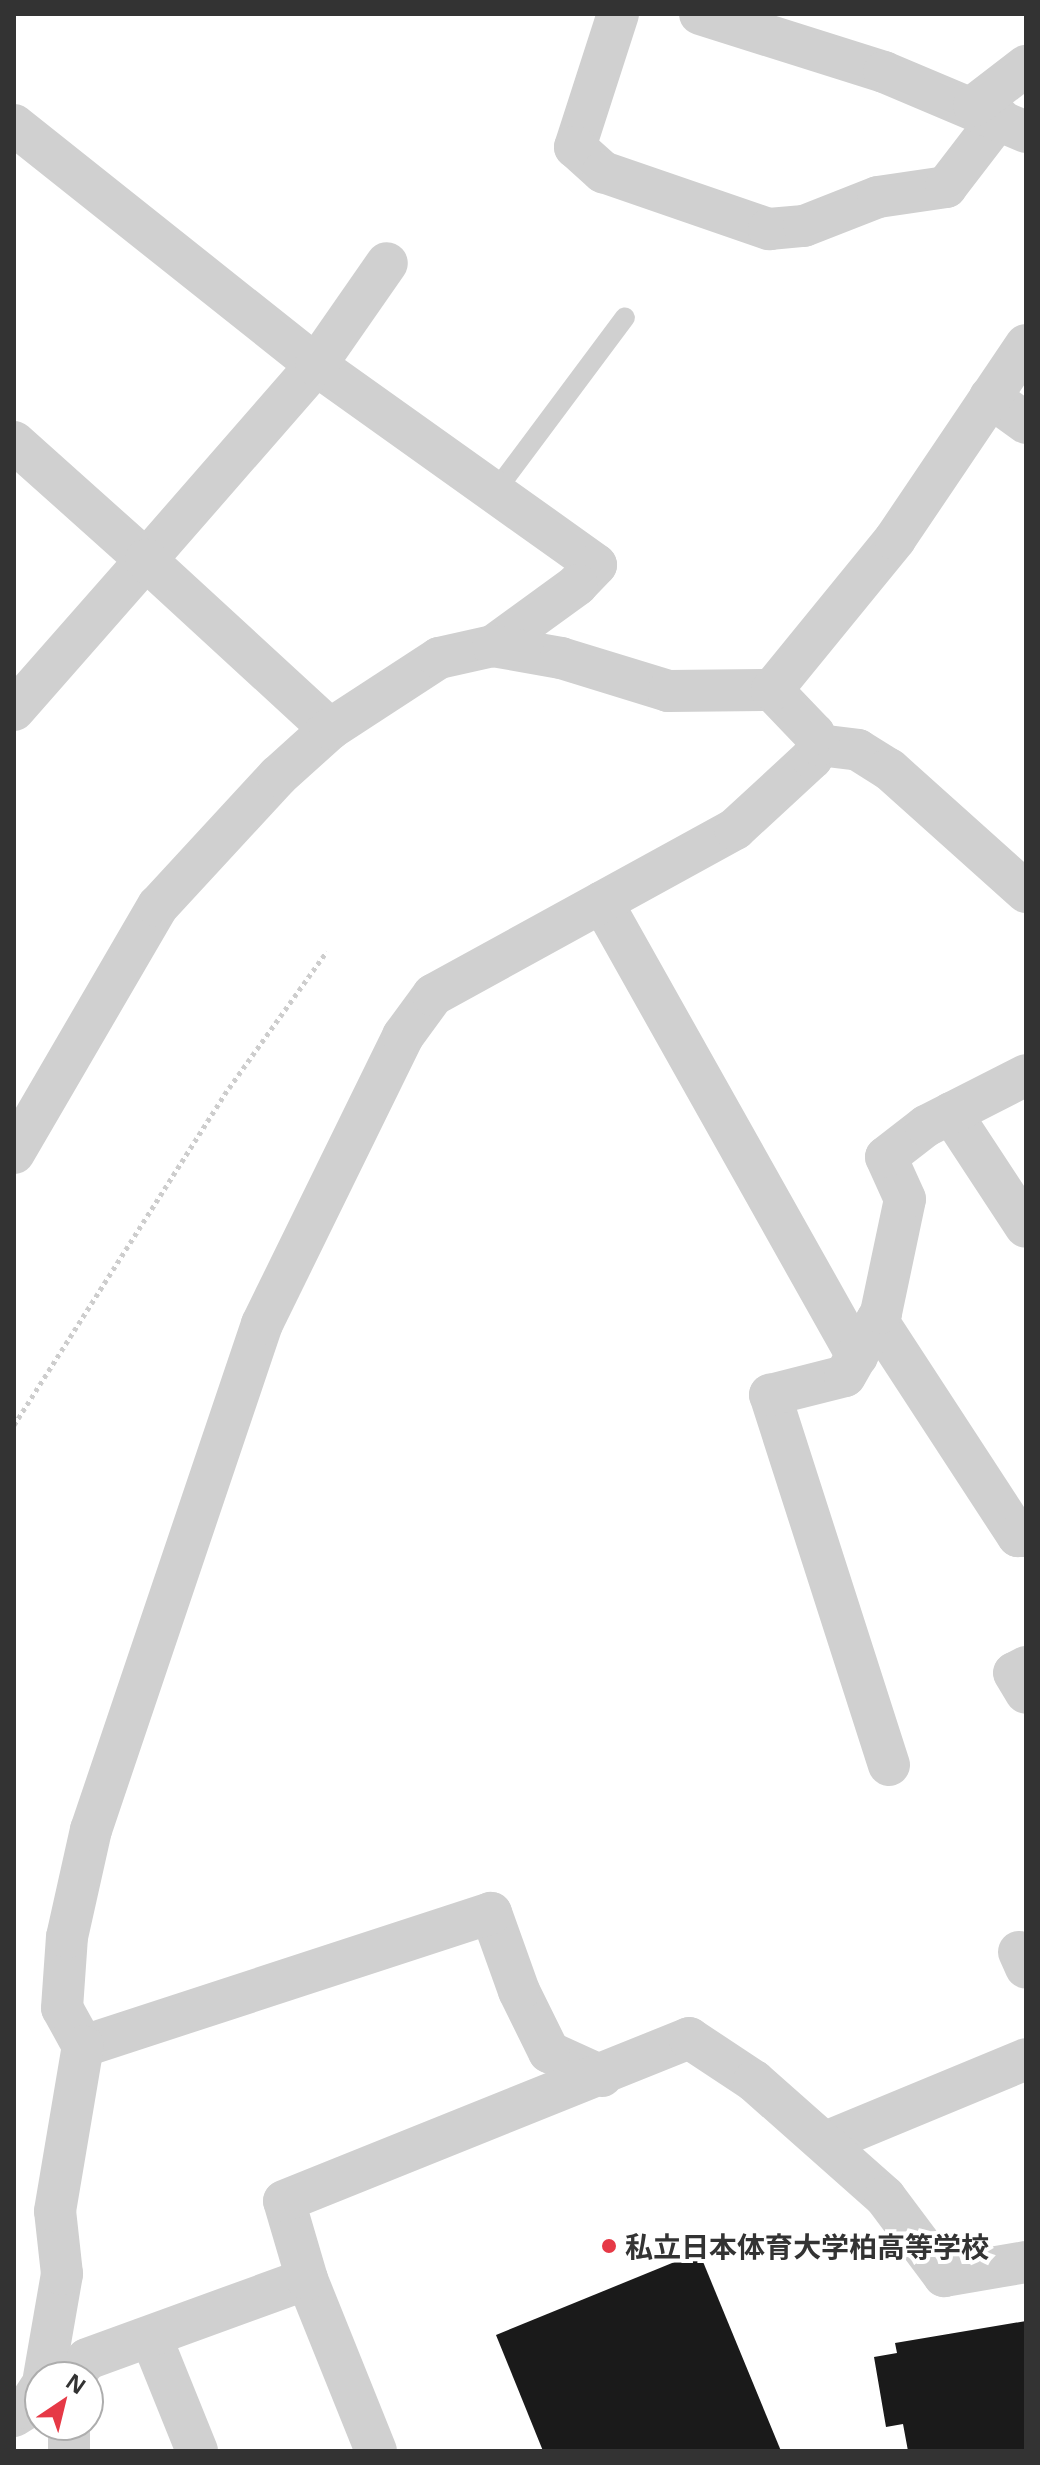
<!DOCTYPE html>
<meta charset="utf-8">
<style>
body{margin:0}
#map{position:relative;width:1040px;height:2465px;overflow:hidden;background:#fff;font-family:"Noto Sans","Noto Sans JP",sans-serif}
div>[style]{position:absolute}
.building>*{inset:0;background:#1a1a1a}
.path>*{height:5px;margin-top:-2.5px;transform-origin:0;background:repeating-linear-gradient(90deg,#cdcdcd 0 4px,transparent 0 8px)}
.service>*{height:20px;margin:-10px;padding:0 10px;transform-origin:10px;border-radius:10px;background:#d0d0d0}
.minor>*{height:42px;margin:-21px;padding:0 21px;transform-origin:21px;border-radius:21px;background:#d0d0d0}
.dots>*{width:22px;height:22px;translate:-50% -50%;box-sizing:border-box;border:4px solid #fff;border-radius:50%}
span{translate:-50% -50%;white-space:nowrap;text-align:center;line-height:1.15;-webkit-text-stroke:8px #fff;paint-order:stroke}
.poi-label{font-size:28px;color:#333;font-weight:700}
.left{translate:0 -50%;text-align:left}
.frame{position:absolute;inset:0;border:16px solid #333;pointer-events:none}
.north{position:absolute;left:24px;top:2361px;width:80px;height:80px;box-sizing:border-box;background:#fff;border:2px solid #adadad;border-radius:50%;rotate:35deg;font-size:22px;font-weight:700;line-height:32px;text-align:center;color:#333}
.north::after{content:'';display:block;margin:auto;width:28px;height:36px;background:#e63946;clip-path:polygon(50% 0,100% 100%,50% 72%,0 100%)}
</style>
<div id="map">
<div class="building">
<div style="clip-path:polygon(699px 2252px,781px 2451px,543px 2451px,496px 2335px)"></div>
<div style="clip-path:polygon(1026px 2321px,1026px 2451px,908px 2451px,903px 2424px,886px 2427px,874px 2357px,897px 2353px,895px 2343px)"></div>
</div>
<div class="path">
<div style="left:14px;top:1425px;width:400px;rotate:-57.5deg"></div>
<div style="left:229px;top:1088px;width:168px;rotate:-54.4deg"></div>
</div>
<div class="service">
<div style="left:494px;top:493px;width:219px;rotate:-53.3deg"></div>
</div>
<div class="minor">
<div style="left:618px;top:14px;width:140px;rotate:107.9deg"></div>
<div style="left:575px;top:147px;width:38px;rotate:42deg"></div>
<div style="left:603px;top:172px;width:176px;rotate:19deg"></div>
<div style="left:769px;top:229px;width:35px;rotate:-5deg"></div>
<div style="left:804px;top:226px;width:79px;rotate:-21.4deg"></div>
<div style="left:878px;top:197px;width:69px;rotate:-8.4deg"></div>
<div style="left:946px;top:187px;width:87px;rotate:-52.5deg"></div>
<div style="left:700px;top:14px;width:193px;rotate:17.5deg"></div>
<div style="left:884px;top:72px;width:154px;rotate:22.9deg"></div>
<div style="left:974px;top:106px;width:66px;rotate:-37.6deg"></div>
<div style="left:14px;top:125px;width:386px;rotate:38.5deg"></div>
<div style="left:316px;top:365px;width:344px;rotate:35.5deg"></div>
<div style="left:596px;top:565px;width:28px;rotate:134deg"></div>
<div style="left:577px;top:585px;width:104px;rotate:144deg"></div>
<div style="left:990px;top:397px;width:44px;rotate:35.8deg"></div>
<div style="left:14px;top:442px;width:177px;rotate:41.8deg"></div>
<div style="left:146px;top:560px;width:259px;rotate:-48.9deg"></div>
<div style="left:316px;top:365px;width:124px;rotate:-55.2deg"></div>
<div style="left:14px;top:710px;width:200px;rotate:-48.7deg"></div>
<div style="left:146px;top:560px;width:250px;rotate:42.6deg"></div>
<div style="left:819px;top:745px;width:39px;rotate:7deg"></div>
<div style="left:858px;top:750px;width:36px;rotate:32deg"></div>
<div style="left:889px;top:769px;width:184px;rotate:41.9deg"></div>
<div style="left:602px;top:902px;width:521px;rotate:60.68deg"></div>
<div style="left:951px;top:1113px;width:136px;rotate:56.7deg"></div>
<div style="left:14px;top:1153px;width:286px;rotate:-59.8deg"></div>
<div style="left:158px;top:906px;width:177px;rotate:-47.3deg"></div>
<div style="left:278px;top:776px;width:70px;rotate:-42.1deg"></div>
<div style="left:330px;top:729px;width:130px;rotate:-33.1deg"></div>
<div style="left:439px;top:658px;width:55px;rotate:-12.5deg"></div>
<div style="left:493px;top:646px;width:69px;rotate:10deg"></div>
<div style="left:561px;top:658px;width:112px;rotate:17.1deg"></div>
<div style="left:668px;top:691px;width:104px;rotate:-0.6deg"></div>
<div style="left:877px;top:1320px;width:258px;rotate:56.9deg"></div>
<div style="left:1018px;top:1536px;width:8px"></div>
<div style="left:1026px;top:1667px;width:13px;rotate:153deg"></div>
<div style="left:1014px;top:1673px;width:23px;rotate:59deg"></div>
<div style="left:889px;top:1765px;width:389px;rotate:-107.8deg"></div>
<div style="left:770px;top:1395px;width:77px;rotate:-14.2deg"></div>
<div style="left:845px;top:1376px;width:73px;rotate:-60.3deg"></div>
<div style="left:881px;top:1313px;width:116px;rotate:-78.1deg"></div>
<div style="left:905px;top:1199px;width:46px;rotate:-114.3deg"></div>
<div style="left:886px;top:1157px;width:51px;rotate:-37.8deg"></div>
<div style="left:926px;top:1126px;width:112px;rotate:-27deg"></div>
<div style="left:1019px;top:1952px;width:17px;rotate:66deg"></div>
<div style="left:602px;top:2076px;width:58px;rotate:-155.6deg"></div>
<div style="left:549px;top:2052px;width:68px;rotate:-116.2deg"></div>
<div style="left:519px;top:1991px;width:83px;rotate:-109.7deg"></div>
<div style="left:491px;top:1913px;width:429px;rotate:161.9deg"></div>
<div style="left:83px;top:2046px;width:43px;rotate:-118.9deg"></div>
<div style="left:62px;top:2008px;width:71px;rotate:-86deg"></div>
<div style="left:67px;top:1937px;width:110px;rotate:-77.4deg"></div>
<div style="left:91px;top:1830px;width:534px;rotate:-71.33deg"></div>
<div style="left:262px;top:1324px;width:321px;rotate:-63.9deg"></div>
<div style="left:403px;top:1036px;width:51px;rotate:-53.8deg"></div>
<div style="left:433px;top:995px;width:345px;rotate:-28.8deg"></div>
<div style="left:735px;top:829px;width:105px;rotate:-42.7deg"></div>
<div style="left:812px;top:758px;width:15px;rotate:-62deg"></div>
<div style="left:819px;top:745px;width:12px;rotate:-114deg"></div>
<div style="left:814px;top:734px;width:61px;rotate:-133.7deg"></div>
<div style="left:772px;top:690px;width:195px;rotate:-50.8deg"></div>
<div style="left:895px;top:539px;width:234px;rotate:-56deg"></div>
<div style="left:826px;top:2142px;width:217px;rotate:-22.5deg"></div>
<div style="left:151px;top:2337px;width:123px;rotate:68deg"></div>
<div style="left:44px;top:2377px;width:105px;rotate:-80.1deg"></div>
<div style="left:62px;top:2274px;width:63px;rotate:-96.3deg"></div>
<div style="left:55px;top:2211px;width:167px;rotate:-80.4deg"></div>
<div style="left:72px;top:2377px;width:23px;rotate:-50deg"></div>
<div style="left:87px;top:2359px;width:234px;rotate:-20deg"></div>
<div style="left:14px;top:2416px;width:15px;rotate:-32deg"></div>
<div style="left:27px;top:2408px;width:24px;rotate:-57deg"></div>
<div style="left:69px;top:2425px;width:26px;rotate:90deg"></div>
<div style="left:376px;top:2451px;width:185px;rotate:-111.9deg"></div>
<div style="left:307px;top:2279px;width:81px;rotate:-106.4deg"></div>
<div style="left:284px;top:2201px;width:437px;rotate:-21.9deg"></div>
<div style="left:689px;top:2038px;width:78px;rotate:33.5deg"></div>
<div style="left:754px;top:2081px;width:175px;rotate:41.5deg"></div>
<div style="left:885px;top:2197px;width:99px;rotate:53.2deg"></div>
<div style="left:944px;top:2276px;width:83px;rotate:-9.7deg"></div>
</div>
<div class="dots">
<div style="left:609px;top:2246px;background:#e63946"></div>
</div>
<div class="poi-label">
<span class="left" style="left:625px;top:2246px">私立日本体育大学柏高等学校</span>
</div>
<div class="frame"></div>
<div class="north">N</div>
</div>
